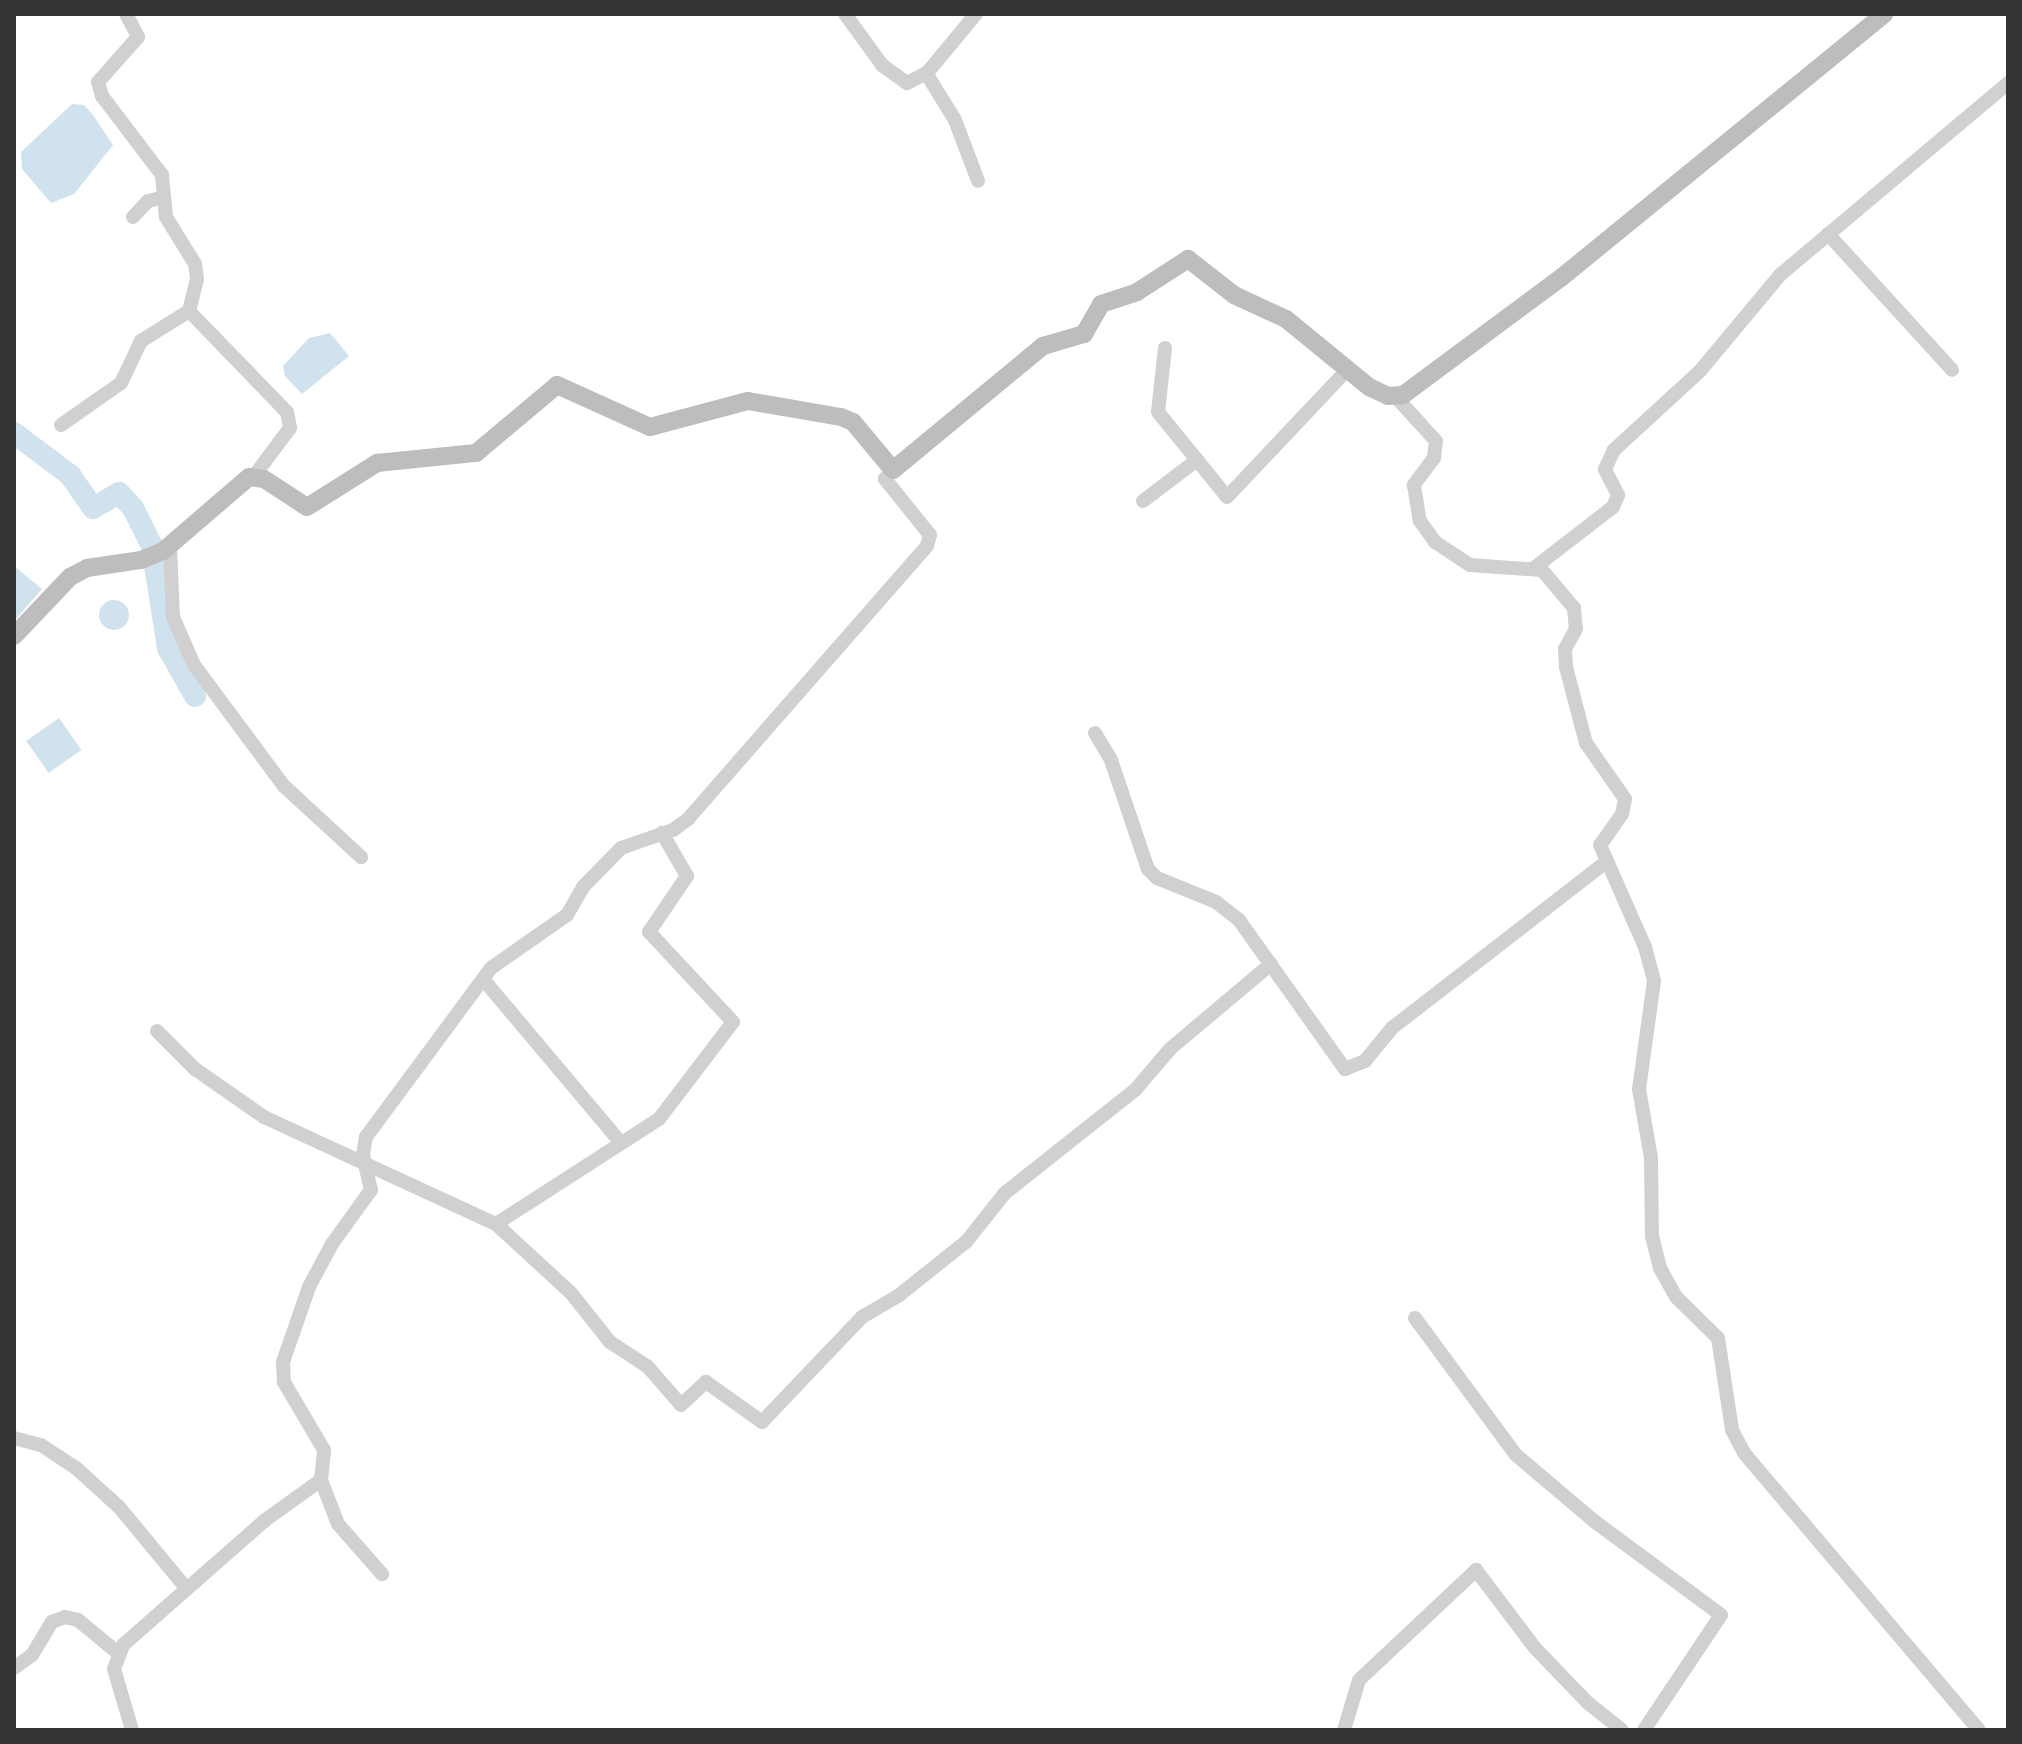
<!DOCTYPE html>
<style>
body{margin:0}
#map{position:relative;width:2022px;height:1744px;overflow:hidden;background:#fff;font-family:"Exo 2",sans-serif}
div>[style]{position:absolute}
.water>*{inset:0;background:#cfe2ee;transform-origin:0 0}
.round{border-radius:50%}
.river>*{height:22px;margin:-11px;padding:0 11px;transform-origin:11px;border-radius:11px;background:#cfe2ee}
.street>*{height:14px;margin:-7px;padding:0 7px;transform-origin:7px;border-radius:7px;background:#d0d0d0}
.secondary>*{height:18px;margin:-9px;padding:0 9px;transform-origin:9px;border-radius:9px;background:#bdbdbd}
span{translate:-50% -50%;white-space:nowrap;text-align:center;line-height:1.15;-webkit-text-stroke:8px #fff;paint-order:stroke}
.frame{position:absolute;inset:0;border:16px solid #333;pointer-events:none}
</style>
<div id="map">
<div class="water">
<div style="clip-path:polygon(72px 104px,84px 105px,93px 115px,113px 145px,74px 194px,51px 203px,22px 169px,21px 152px)"></div>
<div style="clip-path:polygon(330px 333px,349px 356px,302px 394px,285px 376px,283px 366px,309px 338px)"></div>
<div style="clip-path:polygon(14px 566px,42px 589px,14px 621px)"></div>
<div class="round" style="left:99px;top:600px;width:30px;height:30px"></div>
<div style="left:59px;top:718px;width:39px;height:40px;rotate:55deg"></div>
</div>
<div class="river">
<div style="left:14px;top:433px;width:70px;rotate:36.9deg"></div>
<div style="left:70px;top:475px;width:40px;rotate:55.1deg"></div>
<div style="left:93px;top:508px;width:30px;rotate:-30deg"></div>
<div style="left:119px;top:493px;width:21px;rotate:47deg"></div>
<div style="left:133px;top:508px;width:42px;rotate:63.4deg"></div>
<div style="left:152px;top:546px;width:103px;rotate:81.1deg"></div>
<div style="left:168px;top:648px;width:55px;rotate:60.6deg"></div>
</div>
<div class="street">
<div style="left:126px;top:14px;width:26px;rotate:62deg"></div>
<div style="left:138px;top:37px;width:60px;rotate:131.6deg"></div>
<div style="left:98px;top:82px;width:15px;rotate:74deg"></div>
<div style="left:102px;top:96px;width:99px;rotate:52.8deg"></div>
<div style="left:162px;top:175px;width:42px;rotate:84.6deg"></div>
<div style="left:166px;top:217px;width:55px;rotate:58.3deg"></div>
<div style="left:195px;top:264px;width:15px;rotate:82deg"></div>
<div style="left:197px;top:279px;width:33px;rotate:104deg"></div>
<div style="left:189px;top:311px;width:141px;rotate:45.9deg"></div>
<div style="left:287px;top:412px;width:16px;rotate:79deg"></div>
<div style="left:290px;top:428px;width:60px;rotate:126.9deg"></div>
<div style="left:845px;top:14px;width:63px;rotate:54deg"></div>
<div style="left:882px;top:65px;width:31px;rotate:36deg"></div>
<div style="left:907px;top:83px;width:22px;rotate:-27deg"></div>
<div style="left:927px;top:73px;width:77px;rotate:-50.3deg"></div>
<div style="left:926px;top:73px;width:55px;rotate:58.3deg"></div>
<div style="left:955px;top:120px;width:65px;rotate:69.3deg"></div>
<div style="left:133px;top:217px;width:22px;rotate:-47deg"></div>
<div style="left:148px;top:201px;width:13px;rotate:-13deg"></div>
<div style="left:1828px;top:234px;width:184px;rotate:47.6deg"></div>
<div style="left:1165px;top:348px;width:64px;rotate:96.2deg"></div>
<div style="left:1158px;top:412px;width:109px;rotate:50.9deg"></div>
<div style="left:1227px;top:497px;width:173px;rotate:-46.6deg"></div>
<div style="left:1395px;top:396px;width:61px;rotate:47.7deg"></div>
<div style="left:1436px;top:441px;width:17px;rotate:97deg"></div>
<div style="left:1434px;top:458px;width:34px;rotate:127deg"></div>
<div style="left:1414px;top:485px;width:36px;rotate:81deg"></div>
<div style="left:1420px;top:521px;width:26px;rotate:54deg"></div>
<div style="left:1435px;top:542px;width:42px;rotate:33.3deg"></div>
<div style="left:1470px;top:565px;width:72px;rotate:4deg"></div>
<div style="left:1542px;top:570px;width:50px;rotate:49.9deg"></div>
<div style="left:1574px;top:608px;width:21px;rotate:85deg"></div>
<div style="left:1576px;top:629px;width:23px;rotate:119deg"></div>
<div style="left:1565px;top:649px;width:18px;rotate:87deg"></div>
<div style="left:1566px;top:667px;width:79px;rotate:75.3deg"></div>
<div style="left:1586px;top:743px;width:68px;rotate:55.1deg"></div>
<div style="left:1625px;top:799px;width:15px;rotate:101deg"></div>
<div style="left:1622px;top:814px;width:38px;rotate:125deg"></div>
<div style="left:1600px;top:845px;width:111px;rotate:66.2deg"></div>
<div style="left:1645px;top:947px;width:35px;rotate:75deg"></div>
<div style="left:1654px;top:981px;width:109px;rotate:97.9deg"></div>
<div style="left:1639px;top:1089px;width:70px;rotate:80.1deg"></div>
<div style="left:1651px;top:1158px;width:78px;rotate:89.3deg"></div>
<div style="left:1652px;top:1236px;width:33px;rotate:76deg"></div>
<div style="left:1660px;top:1268px;width:33px;rotate:61deg"></div>
<div style="left:1676px;top:1297px;width:59px;rotate:44.3deg"></div>
<div style="left:1718px;top:1338px;width:93px;rotate:81.3deg"></div>
<div style="left:1732px;top:1430px;width:26px;rotate:62deg"></div>
<div style="left:1744px;top:1453px;width:363px;rotate:49.7deg"></div>
<div style="left:61px;top:425px;width:73px;rotate:-35deg"></div>
<div style="left:121px;top:383px;width:47px;rotate:-64.5deg"></div>
<div style="left:141px;top:341px;width:57px;rotate:-32deg"></div>
<div style="left:1143px;top:501px;width:68px;rotate:-37.2deg"></div>
<div style="left:170px;top:546px;width:71px;rotate:87.6deg"></div>
<div style="left:173px;top:617px;width:52px;rotate:66.4deg"></div>
<div style="left:194px;top:665px;width:151px;rotate:53.4deg"></div>
<div style="left:284px;top:786px;width:105px;rotate:42.7deg"></div>
<div style="left:1534px;top:568px;width:100px;rotate:-37.7deg"></div>
<div style="left:1613px;top:507px;width:13px;rotate:-67deg"></div>
<div style="left:1618px;top:495px;width:29px;rotate:-117deg"></div>
<div style="left:1605px;top:469px;width:21px;rotate:-65deg"></div>
<div style="left:1614px;top:450px;width:117px;rotate:-42.6deg"></div>
<div style="left:1700px;top:371px;width:125px;rotate:-50.2deg"></div>
<div style="left:1780px;top:275px;width:298px;rotate:-40.1deg"></div>
<div style="left:1095px;top:733px;width:31px;rotate:59deg"></div>
<div style="left:1111px;top:760px;width:115px;rotate:71.3deg"></div>
<div style="left:1148px;top:869px;width:13px;rotate:45deg"></div>
<div style="left:1157px;top:878px;width:64px;rotate:22.1deg"></div>
<div style="left:1216px;top:902px;width:29px;rotate:38deg"></div>
<div style="left:1239px;top:920px;width:183px;rotate:54.6deg"></div>
<div style="left:1345px;top:1069px;width:22px;rotate:-22deg"></div>
<div style="left:1365px;top:1061px;width:43px;rotate:-50.7deg"></div>
<div style="left:1392px;top:1028px;width:272px;rotate:-37.8deg"></div>
<div style="left:483px;top:979px;width:214px;rotate:49.9deg"></div>
<div style="left:157px;top:1031px;width:54px;rotate:45deg"></div>
<div style="left:195px;top:1069px;width:84px;rotate:34.8deg"></div>
<div style="left:264px;top:1117px;width:255px;rotate:24.8deg"></div>
<div style="left:496px;top:1224px;width:102px;rotate:42.6deg"></div>
<div style="left:571px;top:1293px;width:63px;rotate:51.5deg"></div>
<div style="left:610px;top:1342px;width:45px;rotate:33.3deg"></div>
<div style="left:648px;top:1367px;width:50px;rotate:49deg"></div>
<div style="left:681px;top:1405px;width:34px;rotate:-43deg"></div>
<div style="left:706px;top:1382px;width:69px;rotate:35.5deg"></div>
<div style="left:762px;top:1422px;width:145px;rotate:-46.4deg"></div>
<div style="left:862px;top:1317px;width:42px;rotate:-30.3deg"></div>
<div style="left:898px;top:1296px;width:87px;rotate:-38.5deg"></div>
<div style="left:966px;top:1242px;width:63px;rotate:-51.5deg"></div>
<div style="left:1005px;top:1193px;width:167px;rotate:-38.4deg"></div>
<div style="left:1136px;top:1089px;width:52px;rotate:-49.6deg"></div>
<div style="left:1170px;top:1049px;width:132px;rotate:-40.1deg"></div>
<div style="left:496px;top:1224px;width:194px;rotate:-32.8deg"></div>
<div style="left:659px;top:1119px;width:122px;rotate:-52.7deg"></div>
<div style="left:733px;top:1022px;width:123px;rotate:-133deg"></div>
<div style="left:649px;top:932px;width:68px;rotate:-55.8deg"></div>
<div style="left:687px;top:876px;width:50px;rotate:-120.2deg"></div>
<div style="left:1415px;top:1318px;width:170px;rotate:53.6deg"></div>
<div style="left:1516px;top:1455px;width:102px;rotate:40.2deg"></div>
<div style="left:1594px;top:1521px;width:158px;rotate:36.5deg"></div>
<div style="left:1721px;top:1615px;width:138px;rotate:123.8deg"></div>
<div style="left:14px;top:1438px;width:28px;rotate:15deg"></div>
<div style="left:41px;top:1445px;width:42px;rotate:33.3deg"></div>
<div style="left:76px;top:1468px;width:58px;rotate:42.2deg"></div>
<div style="left:119px;top:1507px;width:105px;rotate:50.4deg"></div>
<div style="left:321px;top:1480px;width:47px;rotate:68.9deg"></div>
<div style="left:338px;top:1524px;width:67px;rotate:48.7deg"></div>
<div style="left:14px;top:1668px;width:22px;rotate:-36deg"></div>
<div style="left:32px;top:1655px;width:39px;rotate:-59deg"></div>
<div style="left:52px;top:1622px;width:14px;rotate:-21deg"></div>
<div style="left:65px;top:1617px;width:13px;rotate:13deg"></div>
<div style="left:78px;top:1620px;width:52px;rotate:39.5deg"></div>
<div style="left:132px;top:1730px;width:64px;rotate:-106.4deg"></div>
<div style="left:114px;top:1669px;width:26px;rotate:-69deg"></div>
<div style="left:123px;top:1645px;width:188px;rotate:-41.3deg"></div>
<div style="left:264px;top:1521px;width:70px;rotate:-35.7deg"></div>
<div style="left:321px;top:1480px;width:30px;rotate:-84deg"></div>
<div style="left:324px;top:1450px;width:79px;rotate:-120.5deg"></div>
<div style="left:284px;top:1382px;width:20px;rotate:-93deg"></div>
<div style="left:283px;top:1362px;width:79px;rotate:-70.9deg"></div>
<div style="left:309px;top:1287px;width:49px;rotate:-61.9deg"></div>
<div style="left:332px;top:1244px;width:67px;rotate:-54.2deg"></div>
<div style="left:371px;top:1190px;width:36px;rotate:-103deg"></div>
<div style="left:363px;top:1155px;width:18px;rotate:-81deg"></div>
<div style="left:366px;top:1137px;width:210px;rotate:-53.5deg"></div>
<div style="left:491px;top:968px;width:93px;rotate:-34.9deg"></div>
<div style="left:567px;top:915px;width:32px;rotate:-60deg"></div>
<div style="left:583px;top:887px;width:54px;rotate:-45.7deg"></div>
<div style="left:621px;top:848px;width:55px;rotate:-19.1deg"></div>
<div style="left:673px;top:830px;width:19px;rotate:-36deg"></div>
<div style="left:688px;top:819px;width:363px;rotate:-48.8deg"></div>
<div style="left:927px;top:546px;width:11px;rotate:-75deg"></div>
<div style="left:930px;top:535px;width:72px;rotate:-128.8deg"></div>
<div style="left:885px;top:479px;width:12px;rotate:-48deg"></div>
<div style="left:1344px;top:1730px;width:52px;rotate:-73.3deg"></div>
<div style="left:1359px;top:1680px;width:161px;rotate:-43.2deg"></div>
<div style="left:1476px;top:1570px;width:98px;rotate:52.9deg"></div>
<div style="left:1535px;top:1648px;width:76px;rotate:46.1deg"></div>
<div style="left:1588px;top:1703px;width:43px;rotate:38.5deg"></div>
</div>
<div class="secondary">
<div style="left:14px;top:636px;width:81px;rotate:-46.5deg"></div>
<div style="left:70px;top:577px;width:19px;rotate:-28deg"></div>
<div style="left:87px;top:568px;width:55px;rotate:-8.4deg"></div>
<div style="left:141px;top:560px;width:24px;rotate:-22deg"></div>
<div style="left:163px;top:551px;width:113px;rotate:-40.7deg"></div>
<div style="left:249px;top:477px;width:15px;rotate:8deg"></div>
<div style="left:264px;top:479px;width:51px;rotate:33.1deg"></div>
<div style="left:307px;top:507px;width:83px;rotate:-32.2deg"></div>
<div style="left:377px;top:463px;width:100px;rotate:-5.8deg"></div>
<div style="left:476px;top:453px;width:106px;rotate:-40deg"></div>
<div style="left:557px;top:385px;width:102px;rotate:24.3deg"></div>
<div style="left:650px;top:427px;width:101px;rotate:-14.9deg"></div>
<div style="left:748px;top:401px;width:94px;rotate:9.8deg"></div>
<div style="left:841px;top:417px;width:13px;rotate:23deg"></div>
<div style="left:853px;top:422px;width:62px;rotate:50.2deg"></div>
<div style="left:893px;top:470px;width:195px;rotate:-39.6deg"></div>
<div style="left:1043px;top:346px;width:43px;rotate:-16.3deg"></div>
<div style="left:1084px;top:334px;width:34px;rotate:-60deg"></div>
<div style="left:1101px;top:304px;width:38px;rotate:-18deg"></div>
<div style="left:1137px;top:292px;width:61px;rotate:-32.9deg"></div>
<div style="left:1188px;top:259px;width:58px;rotate:38deg"></div>
<div style="left:1234px;top:295px;width:57px;rotate:24.8deg"></div>
<div style="left:1286px;top:319px;width:107px;rotate:39.3deg"></div>
<div style="left:1369px;top:387px;width:21px;rotate:25deg"></div>
<div style="left:1388px;top:396px;width:15px;rotate:-4deg"></div>
<div style="left:1403px;top:395px;width:198px;rotate:-36.6deg"></div>
<div style="left:1562px;top:277px;width:416px;rotate:-39.2deg"></div>
</div>
<div class="frame"></div>
</div>
